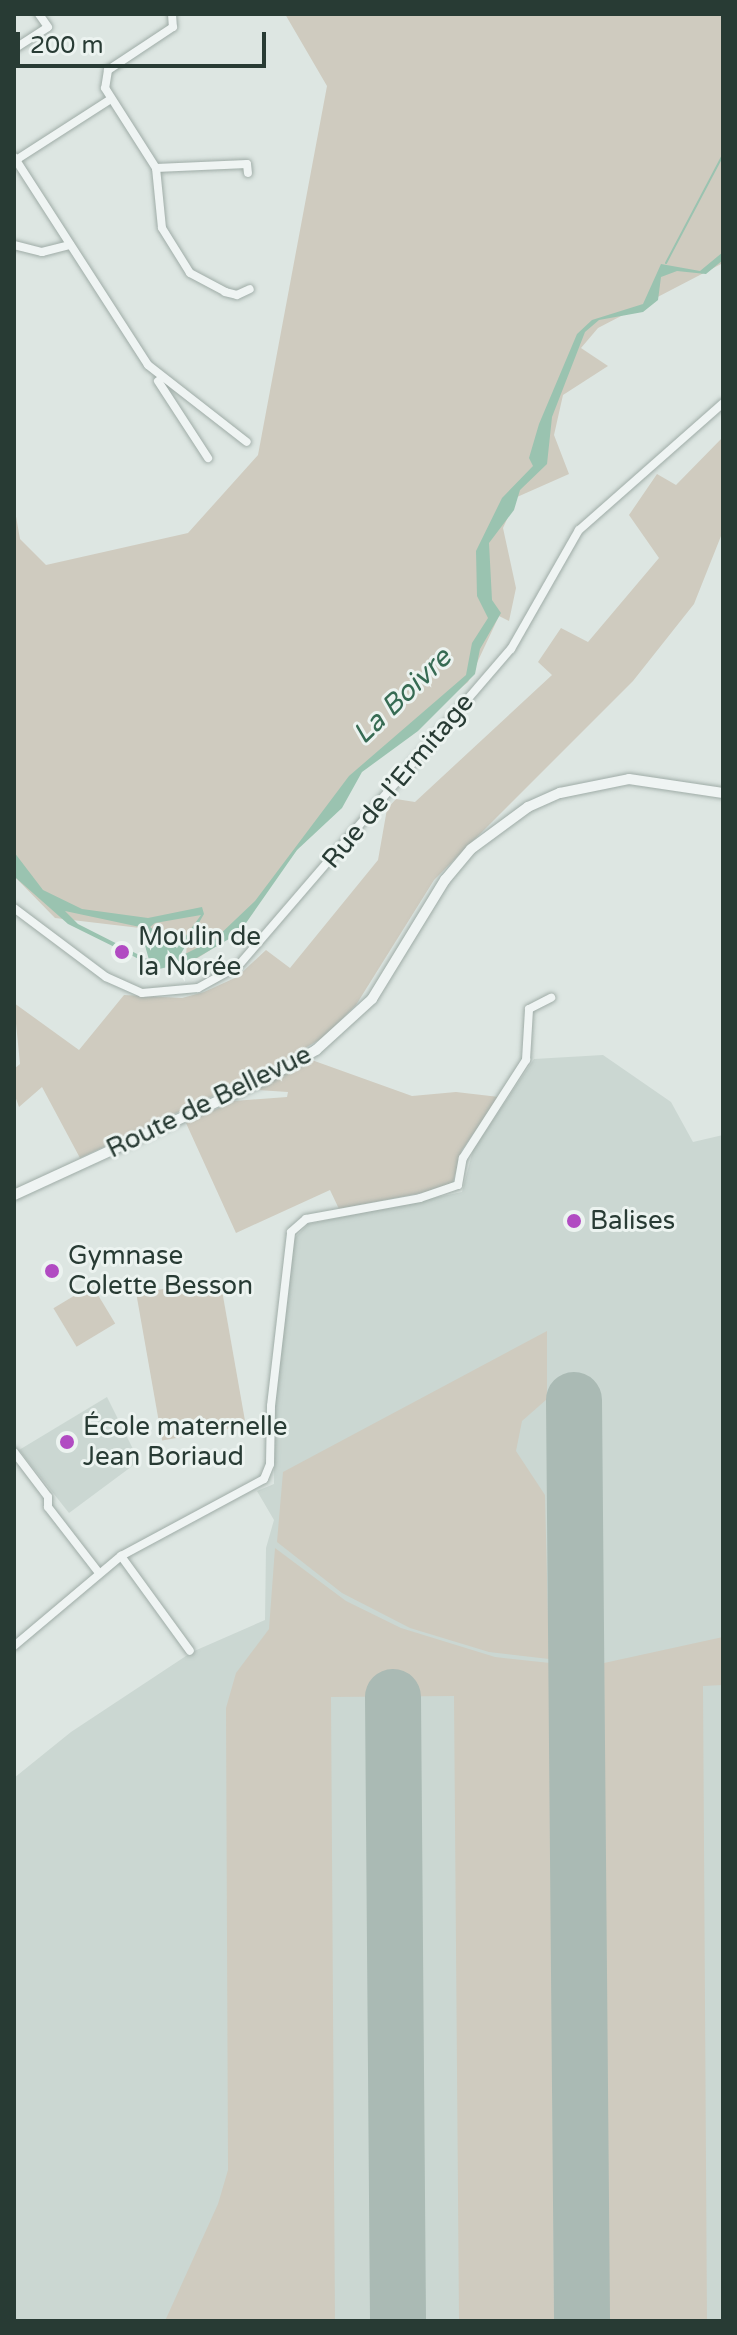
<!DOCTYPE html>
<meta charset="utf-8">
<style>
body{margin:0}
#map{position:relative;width:737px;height:2335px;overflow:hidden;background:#dde6e2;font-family:"Varela Round",sans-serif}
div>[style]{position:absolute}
.built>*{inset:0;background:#cbd7d2}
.green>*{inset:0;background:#cfcbbf;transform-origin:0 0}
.water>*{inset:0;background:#9ac3b0}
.stream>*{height:2px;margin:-1px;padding:0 1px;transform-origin:1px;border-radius:1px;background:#9ac3b0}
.runway>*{height:56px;margin:-28px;padding:0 28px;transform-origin:28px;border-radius:28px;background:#aabab4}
.roads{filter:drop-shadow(0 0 2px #9faca7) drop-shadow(0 0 2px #9faca7)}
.minor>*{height:8px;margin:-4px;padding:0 4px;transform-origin:4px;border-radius:4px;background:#eff4f3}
.tertiary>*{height:10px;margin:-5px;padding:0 5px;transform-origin:5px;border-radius:5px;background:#eff4f3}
.dots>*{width:22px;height:22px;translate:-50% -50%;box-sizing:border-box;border:4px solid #ecf3f0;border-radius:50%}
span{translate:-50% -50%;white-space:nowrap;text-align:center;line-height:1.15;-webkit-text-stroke:6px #ecf3f0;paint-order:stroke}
.street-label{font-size:26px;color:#283b34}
.poi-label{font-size:26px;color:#283b34}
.left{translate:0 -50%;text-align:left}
.water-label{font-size:28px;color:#366b53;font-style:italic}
.frame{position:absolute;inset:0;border:16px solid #283b34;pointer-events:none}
.scale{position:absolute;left:16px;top:32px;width:250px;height:36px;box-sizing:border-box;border:4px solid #283b34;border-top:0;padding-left:10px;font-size:24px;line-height:28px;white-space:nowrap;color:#283b34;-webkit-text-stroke:6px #ecf3f0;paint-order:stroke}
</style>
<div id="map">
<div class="built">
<div style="clip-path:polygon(603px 1055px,671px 1102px,693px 1142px,723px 1135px,723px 2321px,14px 2321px,14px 1778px,71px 1732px,192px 1652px,265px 1620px,266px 1548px,274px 1520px,257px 1491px,274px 1484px,275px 1404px,293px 1240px,308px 1224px,462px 1192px,473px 1150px,534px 1059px)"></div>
<div style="clip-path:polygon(107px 1397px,139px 1461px,69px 1513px,19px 1450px)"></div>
</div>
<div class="green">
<div style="clip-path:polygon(285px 14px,723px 14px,723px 263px,598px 328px,581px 348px,608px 366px,563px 395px,554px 435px,569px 474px,517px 497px,503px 528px,516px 588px,509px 621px,499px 616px,468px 682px,352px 777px,231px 937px,185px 966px,187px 944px,157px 930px,55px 918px,14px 876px,14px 505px,20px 539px,46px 565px,188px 533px,258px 455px,327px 86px)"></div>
<div style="clip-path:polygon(723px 437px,723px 531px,694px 604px,633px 681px,434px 880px,356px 1005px,324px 1037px,295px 1054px,412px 1096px,456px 1092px,499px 1097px,462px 1150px,453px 1182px,442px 1189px,339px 1209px,330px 1190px,236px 1233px,186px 1123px,234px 1101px,287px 1097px,288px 1092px,230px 1088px,80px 1158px,42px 1087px,19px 1107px,14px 1093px,14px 1069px,20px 1064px,14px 1003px,79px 1050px,124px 995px,182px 998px,204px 992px,237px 977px,266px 950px,290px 968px,378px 860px,387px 809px,396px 799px,415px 802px,552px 675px,538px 662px,561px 628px,588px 642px,659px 558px,629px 515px,657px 474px,676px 485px)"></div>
<div style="left:220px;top:1279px;width:149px;height:85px;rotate:80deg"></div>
<div style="left:92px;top:1285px;width:45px;height:45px;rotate:59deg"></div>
<div style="clip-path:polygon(547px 1331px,547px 1399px,522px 1421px,516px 1451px,545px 1495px,549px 1659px,489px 1652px,410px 1628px,342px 1593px,277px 1542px,283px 1472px)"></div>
<div style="clip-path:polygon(275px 1548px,346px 1601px,401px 1628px,495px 1657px,550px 1663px,554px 2321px,459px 2321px,454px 1696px,331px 1697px,335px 2321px,165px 2321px,218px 2204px,228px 2170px,226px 1708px,236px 1673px,269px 1629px)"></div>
<div style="clip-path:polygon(723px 1637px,723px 1685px,703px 1686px,707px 2321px,609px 2321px,604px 1663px)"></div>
</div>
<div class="water">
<div style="clip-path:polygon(evenodd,723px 252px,723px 260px,706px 274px,677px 271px,661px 277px,658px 300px,643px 312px,599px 320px,585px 332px,552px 417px,547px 464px,520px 490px,514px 510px,489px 543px,492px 600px,501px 613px,480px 649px,475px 674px,418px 731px,362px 772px,342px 808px,297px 850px,239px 933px,190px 962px,159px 969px,68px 924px,16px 878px,14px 852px,43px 890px,82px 909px,148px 918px,202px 907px,204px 914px,179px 957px,215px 939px,255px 901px,349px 776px,466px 675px,472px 643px,488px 618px,477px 596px,476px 551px,502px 498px,533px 466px,529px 458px,539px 424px,577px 334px,592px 320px,643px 304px,661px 264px,700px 271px,723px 252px,65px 911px,140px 927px,149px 960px,78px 924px,65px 911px,723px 252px,201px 915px,177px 948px,150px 927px,155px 923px,201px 915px)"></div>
</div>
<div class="stream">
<div style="left:666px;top:263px;width:122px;rotate:-62.2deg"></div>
</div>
<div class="runway">
<div style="left:574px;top:1400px;width:921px;rotate:89.5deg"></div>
<div style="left:393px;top:1697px;width:624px;rotate:89.54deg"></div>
</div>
<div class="roads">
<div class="minor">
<div style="left:172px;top:14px;width:13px;rotate:86deg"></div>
<div style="left:173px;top:27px;width:78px;rotate:146.5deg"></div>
<div style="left:108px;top:70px;width:18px;rotate:99deg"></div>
<div style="left:105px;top:88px;width:95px;rotate:57.5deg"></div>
<div style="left:156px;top:168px;width:60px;rotate:84.3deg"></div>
<div style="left:162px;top:228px;width:53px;rotate:58.1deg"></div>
<div style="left:190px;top:273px;width:40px;rotate:28deg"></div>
<div style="left:225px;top:292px;width:12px;rotate:14deg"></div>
<div style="left:237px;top:295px;width:14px;rotate:-25deg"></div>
<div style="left:14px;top:49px;width:40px;rotate:-32.9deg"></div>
<div style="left:48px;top:27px;width:16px;rotate:-125deg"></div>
<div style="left:14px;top:157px;width:247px;rotate:57.2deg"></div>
<div style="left:148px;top:365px;width:125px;rotate:37.9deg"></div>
<div style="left:16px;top:160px;width:113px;rotate:-32.7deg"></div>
<div style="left:156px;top:168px;width:91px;rotate:-2.5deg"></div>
<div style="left:247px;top:164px;width:9px;rotate:84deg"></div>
<div style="left:14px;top:245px;width:29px;rotate:14deg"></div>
<div style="left:42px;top:252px;width:29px;rotate:-14deg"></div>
<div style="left:158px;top:381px;width:92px;rotate:57deg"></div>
<div style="left:14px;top:908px;width:115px;rotate:36.9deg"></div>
<div style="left:106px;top:977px;width:39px;rotate:24deg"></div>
<div style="left:142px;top:993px;width:56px;rotate:-5.1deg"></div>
<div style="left:198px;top:988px;width:46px;rotate:-28.8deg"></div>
<div style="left:238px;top:966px;width:418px;rotate:-49.3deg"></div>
<div style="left:511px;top:649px;width:137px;rotate:-60.3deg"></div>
<div style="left:579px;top:530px;width:192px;rotate:-41.4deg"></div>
<div style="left:14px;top:1452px;width:56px;rotate:52.9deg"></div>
<div style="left:48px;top:1497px;width:10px;rotate:90deg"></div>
<div style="left:48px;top:1507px;width:83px;rotate:52.3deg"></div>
<div style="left:121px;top:1556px;width:117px;rotate:54deg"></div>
<div style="left:14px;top:1646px;width:140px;rotate:-40.1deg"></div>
<div style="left:121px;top:1556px;width:162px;rotate:-28.3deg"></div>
<div style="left:264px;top:1479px;width:16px;rotate:-68deg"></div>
<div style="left:270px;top:1464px;width:58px;rotate:-89deg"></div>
<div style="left:271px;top:1406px;width:175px;rotate:-83.4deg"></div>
<div style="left:291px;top:1232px;width:20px;rotate:-41deg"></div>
<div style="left:306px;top:1219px;width:116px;rotate:-10.4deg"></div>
<div style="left:420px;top:1198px;width:40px;rotate:-18.9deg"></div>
<div style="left:458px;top:1185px;width:27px;rotate:-80deg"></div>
<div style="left:463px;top:1158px;width:117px;rotate:-57.3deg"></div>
<div style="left:526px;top:1060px;width:51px;rotate:-86.6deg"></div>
<div style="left:529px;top:1009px;width:25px;rotate:-27deg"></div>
</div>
<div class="tertiary">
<div style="left:14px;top:1195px;width:277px;rotate:-24.7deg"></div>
<div style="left:266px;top:1079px;width:58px;rotate:-30.1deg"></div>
<div style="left:316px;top:1050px;width:76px;rotate:-42.3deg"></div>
<div style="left:372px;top:999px;width:140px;rotate:-58.5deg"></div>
<div style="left:445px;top:880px;width:40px;rotate:-50deg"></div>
<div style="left:471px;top:849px;width:71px;rotate:-36.4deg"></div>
<div style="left:528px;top:807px;width:35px;rotate:-24deg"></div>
<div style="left:560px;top:793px;width:70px;rotate:-11.5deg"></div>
<div style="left:629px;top:779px;width:95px;rotate:8.5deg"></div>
</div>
</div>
<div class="dots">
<div style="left:122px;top:952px;background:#b14bc2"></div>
<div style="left:574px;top:1221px;background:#b14bc2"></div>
<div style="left:52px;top:1271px;background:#b14bc2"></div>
<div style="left:67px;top:1442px;background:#b14bc2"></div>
</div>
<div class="street-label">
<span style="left:398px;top:781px;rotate:-50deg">Rue de l’Ermitage</span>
<span style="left:209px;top:1102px;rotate:-26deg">Route de Bellevue</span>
</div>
<div class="poi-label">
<span class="left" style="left:138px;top:952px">Moulin de<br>la Norée</span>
<span class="left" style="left:590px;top:1221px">Balises</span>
<span class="left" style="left:68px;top:1271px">Gymnase<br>Colette Besson</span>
<span class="left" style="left:83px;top:1442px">École maternelle<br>Jean Boriaud</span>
</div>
<div class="water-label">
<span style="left:402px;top:696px;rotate:-44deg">La Boivre</span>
</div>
<div class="frame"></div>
<div class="scale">200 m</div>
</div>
